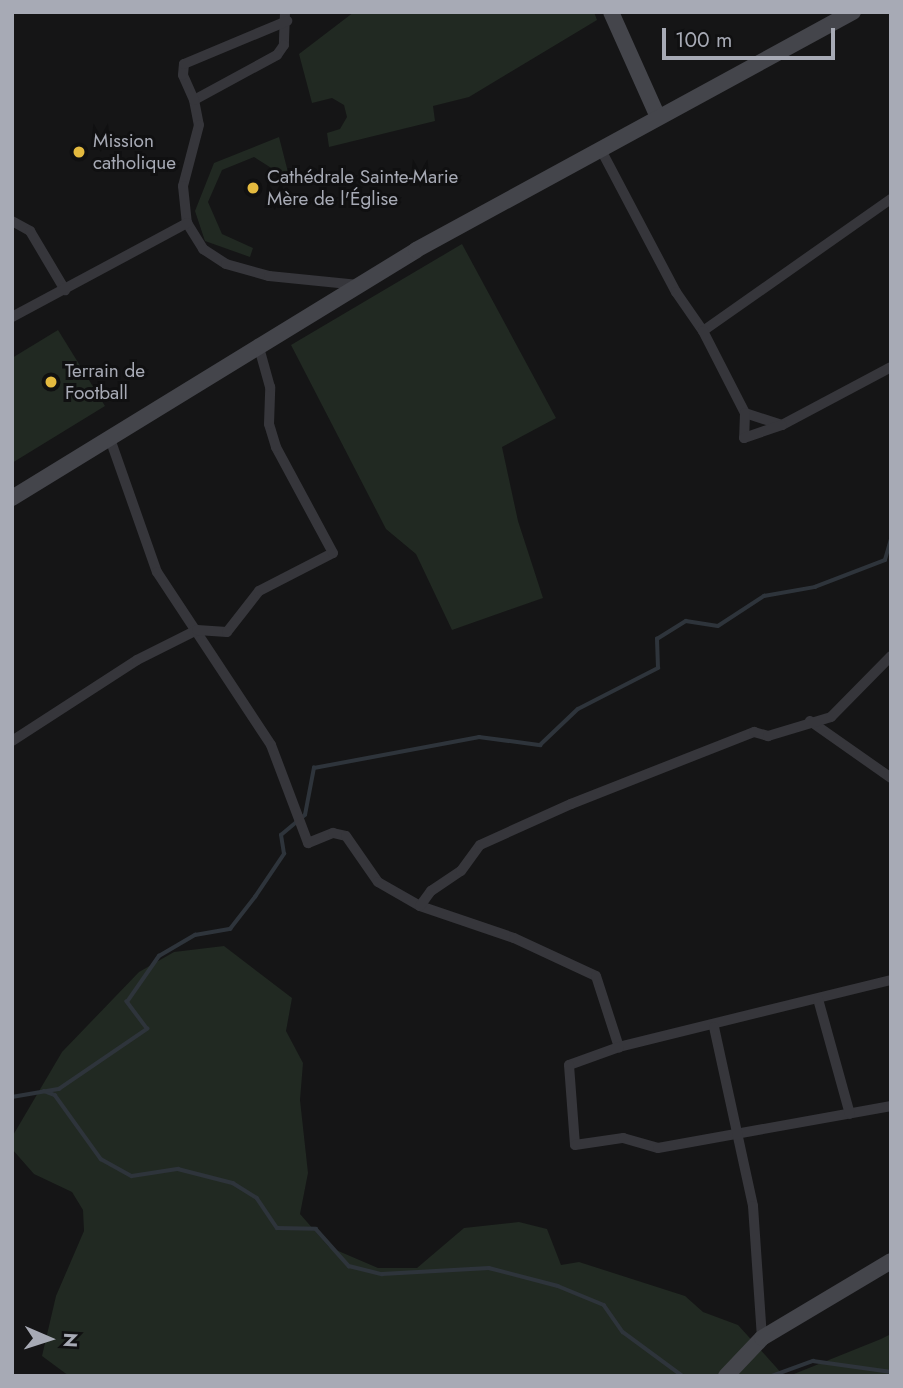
<!DOCTYPE html>
<meta charset="utf-8">
<style>
body{margin:0}
#map{position:relative;width:903px;height:1388px;overflow:hidden;background:#151516;font-family:Jost,sans-serif}
div>[style]{position:absolute}
.green>*{inset:0;background:#212922}
.stream>*{height:3.5px;margin:-1.75px;padding:0 1.75px;transform-origin:1.75px;border-radius:1.75px;background:#2e343b}
.street>*{height:10px;margin:-5px;padding:0 5px;transform-origin:5px;border-radius:5px;background:#36363b}
.secondary>*{height:16px;margin:-8px;padding:0 8px;transform-origin:8px;border-radius:8px;background:#44454b}
.dots>*{width:19px;height:19px;translate:-50% -50%;box-sizing:border-box;border:4px solid #101011;border-radius:50%}
span{translate:-50% -50%;white-space:nowrap;text-align:center;line-height:1.15;-webkit-text-stroke:6px #101011;paint-order:stroke}
.poi-label{font-size:19px;color:#a7aab5}
.left{translate:0 -50%;text-align:left}
.frame{position:absolute;inset:0;border:14px solid #a7aab5;pointer-events:none}
.north{position:absolute;left:14px;top:1304px;width:70px;height:70px;-webkit-text-stroke:5px #101011;paint-order:stroke;rotate:93deg;font-size:19px;font-weight:700;line-height:28px;text-align:center;color:#a7aab5}
.north::after{content:'';display:block;margin:auto;width:24px;height:32px;background:#a7aab5;clip-path:polygon(50% 0,100% 100%,50% 72%,0 100%)}
.scale{position:absolute;left:662px;top:28px;width:173px;height:32px;box-sizing:border-box;border:4px solid #a7aab5;border-top:0;padding-left:9px;font-size:21px;line-height:24px;white-space:nowrap;color:#a7aab5;-webkit-text-stroke:5px #101011;paint-order:stroke}
</style>
<div id="map">
<div class="green">
<div style="clip-path:polygon(354px 12px,594px 12px,597px 20px,469px 97px,433px 106px,435px 121px,329px 147px,327px 133px,340px 129px,347px 117px,344px 105px,332px 98px,312px 103px,299px 54px)"></div>
<div style="clip-path:polygon(279px 137px,290px 180px,254px 157px,222px 170px,208px 202px,222px 234px,253px 248px,250px 257px,205px 241px,195px 211px,214px 163px)"></div>
<div style="clip-path:polygon(462px 244px,556px 418px,502px 447px,518px 521px,543px 598px,452px 630px,416px 554px,386px 529px,291px 345px)"></div>
<div style="clip-path:polygon(58px 330px,105px 406px,12px 463px,12px 358px)"></div>
<div style="clip-path:polygon(224px 946px,292px 998px,286px 1031px,303px 1063px,300px 1100px,308px 1173px,300px 1214px,329px 1247px,378px 1268px,417px 1268px,464px 1228px,519px 1222px,547px 1229px,561px 1265px,579px 1262px,685px 1296px,703px 1312px,738px 1325px,784px 1376px,69px 1376px,42px 1356px,56px 1296px,84px 1231px,83px 1210px,72px 1192px,34px 1174px,12px 1149px,12px 1137px,62px 1052px,139px 972px,174px 952px)"></div>
<div style="clip-path:polygon(891px 1334px,891px 1376px,789px 1376px,881px 1339px)"></div>
</div>
<div class="stream">
<div style="left:44px;top:1091px;width:12px;rotate:20deg"></div>
<div style="left:55px;top:1095px;width:79px;rotate:54.3deg"></div>
<div style="left:101px;top:1159px;width:35px;rotate:29deg"></div>
<div style="left:132px;top:1176px;width:47px;rotate:-8.7deg"></div>
<div style="left:178px;top:1169px;width:57px;rotate:14.3deg"></div>
<div style="left:233px;top:1183px;width:28px;rotate:32deg"></div>
<div style="left:257px;top:1198px;width:36px;rotate:56deg"></div>
<div style="left:277px;top:1228px;width:39px;rotate:1deg"></div>
<div style="left:316px;top:1229px;width:50px;rotate:48.3deg"></div>
<div style="left:349px;top:1266px;width:34px;rotate:14deg"></div>
<div style="left:382px;top:1274px;width:107px;rotate:-3.2deg"></div>
<div style="left:489px;top:1268px;width:71px;rotate:14.6deg"></div>
<div style="left:558px;top:1286px;width:50px;rotate:22.4deg"></div>
<div style="left:604px;top:1305px;width:33px;rotate:55deg"></div>
<div style="left:623px;top:1332px;width:74px;rotate:36.3deg"></div>
<div style="left:12px;top:1097px;width:48px;rotate:-9.7deg"></div>
<div style="left:59px;top:1089px;width:107px;rotate:-34.3deg"></div>
<div style="left:147px;top:1029px;width:34px;rotate:-127deg"></div>
<div style="left:127px;top:1002px;width:56px;rotate:-55.2deg"></div>
<div style="left:159px;top:956px;width:42px;rotate:-30.3deg"></div>
<div style="left:195px;top:935px;width:36px;rotate:-10deg"></div>
<div style="left:230px;top:929px;width:41px;rotate:-52deg"></div>
<div style="left:255px;top:897px;width:52px;rotate:-56deg"></div>
<div style="left:284px;top:854px;width:19px;rotate:-99deg"></div>
<div style="left:281px;top:835px;width:31px;rotate:-40deg"></div>
<div style="left:305px;top:815px;width:48px;rotate:-79.2deg"></div>
<div style="left:314px;top:768px;width:168px;rotate:-10.6deg"></div>
<div style="left:479px;top:737px;width:62px;rotate:7.5deg"></div>
<div style="left:540px;top:745px;width:52px;rotate:-43.5deg"></div>
<div style="left:578px;top:709px;width:90px;rotate:-27.1deg"></div>
<div style="left:658px;top:668px;width:29px;rotate:-92deg"></div>
<div style="left:657px;top:639px;width:34px;rotate:-32deg"></div>
<div style="left:686px;top:621px;width:32px;rotate:9deg"></div>
<div style="left:718px;top:626px;width:55px;rotate:-33.1deg"></div>
<div style="left:764px;top:596px;width:52px;rotate:-10deg"></div>
<div style="left:815px;top:587px;width:75px;rotate:-21.1deg"></div>
<div style="left:885px;top:560px;width:22px;rotate:-74deg"></div>
<div style="left:772px;top:1376px;width:44px;rotate:-20.1deg"></div>
<div style="left:813px;top:1361px;width:79px;rotate:8deg"></div>
</div>
<div class="street">
<div style="left:285px;top:12px;width:33px;rotate:92deg"></div>
<div style="left:284px;top:45px;width:12px;rotate:125deg"></div>
<div style="left:277px;top:55px;width:94px;rotate:151.5deg"></div>
<div style="left:194px;top:100px;width:25px;rotate:79deg"></div>
<div style="left:199px;top:125px;width:63px;rotate:104.7deg"></div>
<div style="left:183px;top:186px;width:37px;rotate:84deg"></div>
<div style="left:187px;top:223px;width:31px;rotate:58deg"></div>
<div style="left:203px;top:249px;width:27px;rotate:33deg"></div>
<div style="left:226px;top:264px;width:45px;rotate:15.6deg"></div>
<div style="left:269px;top:276px;width:90px;rotate:5.7deg"></div>
<div style="left:194px;top:100px;width:27px;rotate:-114deg"></div>
<div style="left:183px;top:75px;width:11px;rotate:-85deg"></div>
<div style="left:184px;top:64px;width:112px;rotate:-22.7deg"></div>
<div style="left:600px;top:148px;width:163px;rotate:62.2deg"></div>
<div style="left:676px;top:292px;width:47px;rotate:55.3deg"></div>
<div style="left:703px;top:331px;width:230px;rotate:-35.1deg"></div>
<div style="left:12px;top:221px;width:21px;rotate:29deg"></div>
<div style="left:30px;top:231px;width:69px;rotate:59.3deg"></div>
<div style="left:12px;top:317px;width:199px;rotate:-28.2deg"></div>
<div style="left:703px;top:331px;width:92px;rotate:62.9deg"></div>
<div style="left:745px;top:413px;width:39px;rotate:18deg"></div>
<div style="left:782px;top:425px;width:123px;rotate:-28deg"></div>
<div style="left:745px;top:413px;width:25px;rotate:92deg"></div>
<div style="left:744px;top:438px;width:40px;rotate:-18.9deg"></div>
<div style="left:109px;top:436px;width:144px;rotate:70.6deg"></div>
<div style="left:157px;top:572px;width:207px;rotate:56.6deg"></div>
<div style="left:271px;top:745px;width:105px;rotate:69.3deg"></div>
<div style="left:308px;top:843px;width:27px;rotate:-22deg"></div>
<div style="left:333px;top:833px;width:13px;rotate:13deg"></div>
<div style="left:346px;top:836px;width:56px;rotate:55.2deg"></div>
<div style="left:378px;top:882px;width:48px;rotate:29.7deg"></div>
<div style="left:420px;top:906px;width:99px;rotate:18.8deg"></div>
<div style="left:514px;top:938px;width:90px;rotate:24.9deg"></div>
<div style="left:596px;top:976px;width:75px;rotate:72.1deg"></div>
<div style="left:810px;top:721px;width:99px;rotate:35.1deg"></div>
<div style="left:12px;top:741px;width:149px;rotate:-32.9deg"></div>
<div style="left:137px;top:660px;width:67px;rotate:-26.6deg"></div>
<div style="left:197px;top:630px;width:30px;rotate:4deg"></div>
<div style="left:227px;top:632px;width:52px;rotate:-52deg"></div>
<div style="left:259px;top:591px;width:83px;rotate:-27.2deg"></div>
<div style="left:333px;top:553px;width:120px;rotate:-118.3deg"></div>
<div style="left:276px;top:447px;width:24px;rotate:-107deg"></div>
<div style="left:269px;top:424px;width:37px;rotate:-88deg"></div>
<div style="left:270px;top:387px;width:45px;rotate:-105.6deg"></div>
<div style="left:420px;top:906px;width:19px;rotate:-54deg"></div>
<div style="left:431px;top:891px;width:36px;rotate:-34deg"></div>
<div style="left:461px;top:871px;width:32px;rotate:-54deg"></div>
<div style="left:480px;top:845px;width:100px;rotate:-24.3deg"></div>
<div style="left:571px;top:804px;width:197px;rotate:-21.5deg"></div>
<div style="left:754px;top:732px;width:15px;rotate:16deg"></div>
<div style="left:768px;top:736px;width:66px;rotate:-16.8deg"></div>
<div style="left:831px;top:717px;width:86px;rotate:-45.5deg"></div>
<div style="left:891px;top:980px;width:280px;rotate:166.2deg"></div>
<div style="left:619px;top:1047px;width:53px;rotate:160.2deg"></div>
<div style="left:569px;top:1065px;width:80px;rotate:85.7deg"></div>
<div style="left:575px;top:1145px;width:49px;rotate:-8.3deg"></div>
<div style="left:623px;top:1138px;width:36px;rotate:16deg"></div>
<div style="left:658px;top:1148px;width:237px;rotate:-10.2deg"></div>
<div style="left:818px;top:999px;width:119px;rotate:74.5deg"></div>
<div style="left:714px;top:1027px;width:183px;rotate:77.7deg"></div>
<div style="left:753px;top:1206px;width:132px;rotate:86.1deg"></div>
</div>
<div class="secondary">
<div style="left:611px;top:12px;width:115px;rotate:65.9deg"></div>
<div style="left:12px;top:498px;width:474px;rotate:-31.5deg"></div>
<div style="left:416px;top:250px;width:498px;rotate:-28.6deg"></div>
<div style="left:726px;top:1376px;width:52px;rotate:-46.5deg"></div>
<div style="left:762px;top:1338px;width:150px;rotate:-30.8deg"></div>
</div>
<div class="dots">
<div style="left:79px;top:152px;background:#e4ba3f"></div>
<div style="left:253px;top:188px;background:#e4ba3f"></div>
<div style="left:51px;top:382px;background:#e4ba3f"></div>
</div>
<div class="poi-label">
<span class="left" style="left:93px;top:152px">Mission<br>catholique</span>
<span class="left" style="left:267px;top:188px">Cathédrale Sainte-Marie<br>Mère de l'Église</span>
<span class="left" style="left:65px;top:382px">Terrain de<br>Football</span>
</div>
<div class="frame"></div>
<div class="north">N</div>
<div class="scale">100 m</div>
</div>
